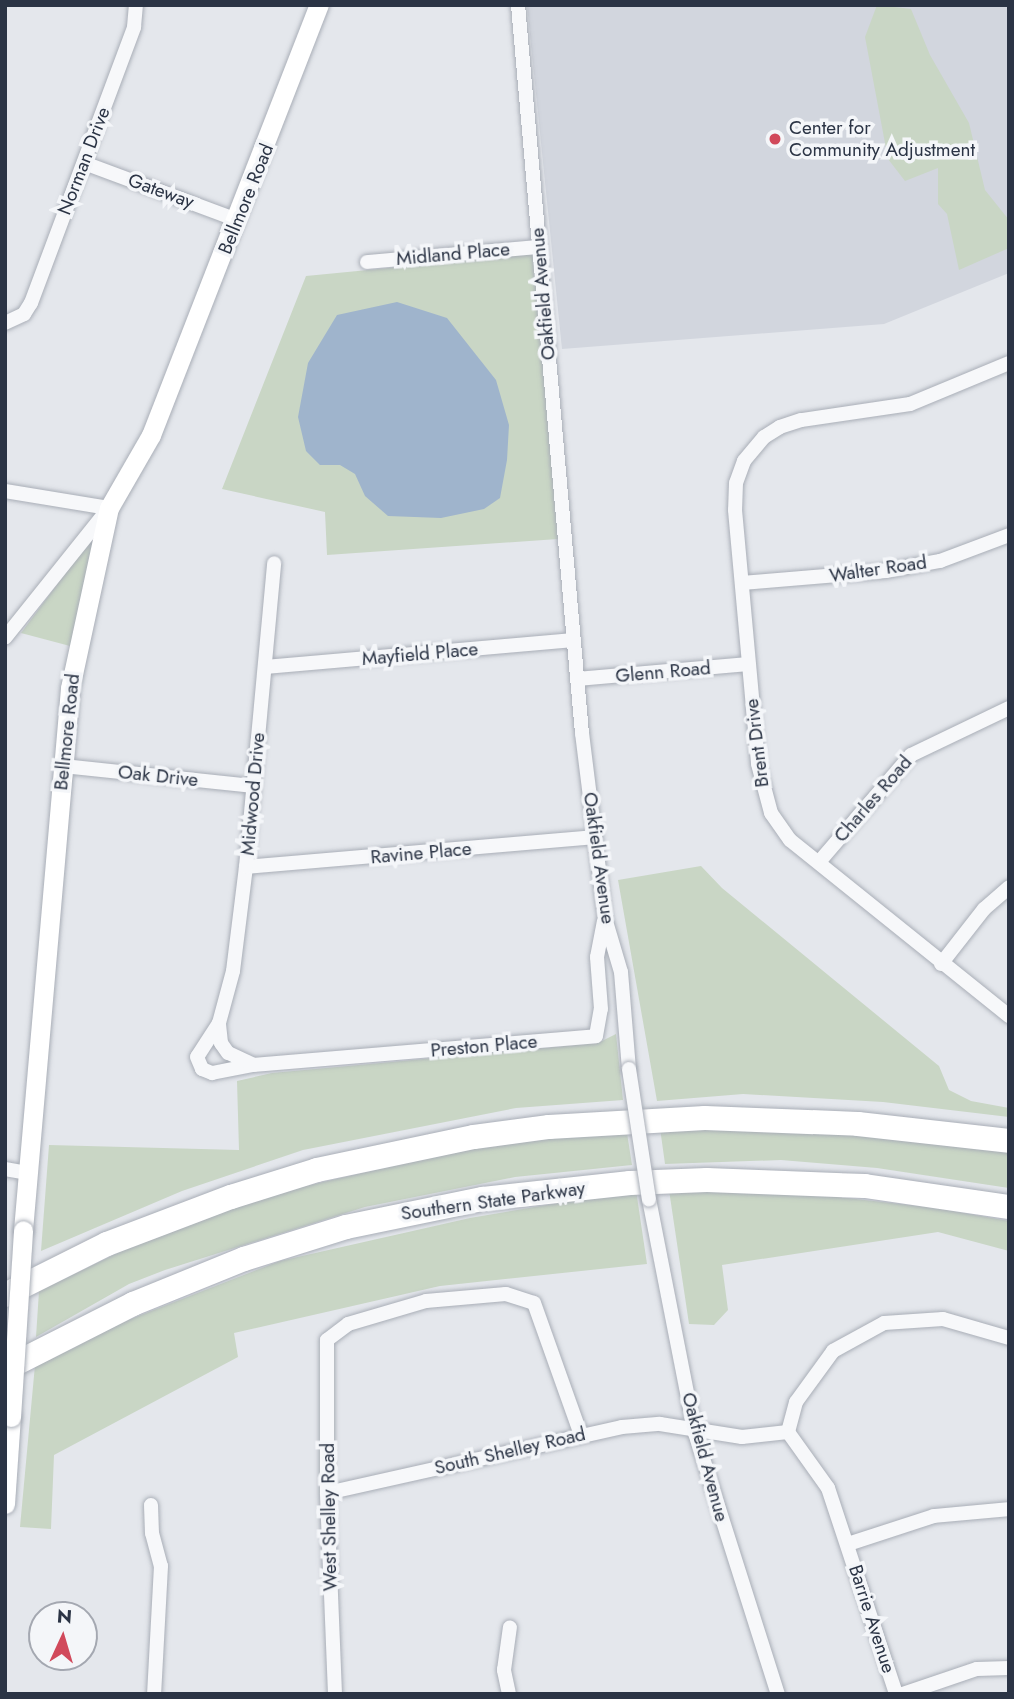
<!DOCTYPE html>
<style>
body{margin:0}
#map{position:relative;width:1014px;height:1699px;overflow:hidden;background:#e4e7ec;font-family:Jost,sans-serif}
div>[style]{position:absolute}
.built>*{inset:0;background:#d2d6de}
.green>*{inset:0;background:#c9d6c5}
.water>*{inset:0;background:#9fb4cc}
.roads{filter:drop-shadow(0 0 2px #a9aeb7) drop-shadow(0 0 2px #a9aeb7)}
.street>*{height:14px;margin:-7px;padding:0 7px;transform-origin:7px;border-radius:7px;background:#f7f8fa}
.secondary>*{height:19px;margin:-9.5px;padding:0 9.5px;transform-origin:9.5px;border-radius:9.5px;background:#fff}
.highway>*{height:24px;margin:-12px;padding:0 12px;transform-origin:12px;border-radius:12px;background:#fff}
.bridges{filter:drop-shadow(0 0 2px #a9aeb7) drop-shadow(0 0 2px #a9aeb7)}
.street-bridge>*{height:14px;margin:-7px;padding:0 7px;transform-origin:7px;border-radius:7px;background:#f7f8fa}
.secondary-bridge>*{height:19px;margin:-9.5px;padding:0 9.5px;transform-origin:9.5px;border-radius:9.5px;background:#fff}
.dots>*{width:19px;height:19px;translate:-50% -50%;box-sizing:border-box;border:4px solid #f4f6f9;border-radius:50%}
span{translate:-50% -50%;white-space:nowrap;text-align:center;line-height:1.15;-webkit-text-stroke:7px #f4f6f9;paint-order:stroke}
.poi-label{font-size:19px;color:#2b3445}
.left{translate:0 -50%;text-align:left}
.street-label{font-size:19px;color:#2b3445}
.frame{position:absolute;inset:0;border:7px solid #2b3445;pointer-events:none}
.north{position:absolute;left:28px;top:1601px;width:70px;height:70px;box-sizing:border-box;background:#f4f6f9;border:2px solid #a4a8b1;border-radius:50%;rotate:4deg;font-size:19px;font-weight:700;line-height:28px;text-align:center;color:#2b3445}
.north::after{content:'';display:block;margin:auto;width:24px;height:32px;background:#d1495b;clip-path:polygon(50% 0,100% 100%,50% 72%,0 100%)}
</style>
<div id="map">
<div class="built">
<div style="clip-path:polygon(527px 5px,1009px 5px,1009px 273px,884px 324px,562px 349px)"></div>
</div>
<div class="green">
<div style="clip-path:polygon(877px 5px,911px 9px,930px 55px,969px 123px,985px 190px,1009px 220px,1009px 248px,959px 270px,947px 214px,938px 204px,938px 168px,905px 181px,888px 159px,865px 37px)"></div>
<div style="clip-path:polygon(533px 254px,558px 539px,327px 555px,325px 512px,222px 489px,306px 276px)"></div>
<div style="clip-path:polygon(99px 528px,70px 646px,21px 633px)"></div>
<div style="clip-path:polygon(701px 866px,722px 888px,939px 1066px,949px 1090px,971px 1101px,1009px 1108px,1009px 1117px,883px 1102px,743px 1094px,657px 1101px,618px 880px)"></div>
<div style="clip-path:polygon(616px 1034px,623px 1100px,516px 1108px,303px 1150px,182px 1191px,41px 1251px,49px 1145px,239px 1150px,237px 1081px,272px 1073px,598px 1043px)"></div>
<div style="clip-path:polygon(660px 1128px,834px 1128px,1009px 1149px,1009px 1188px,877px 1168px,781px 1160px,665px 1164px)"></div>
<div style="clip-path:polygon(627px 1133px,632px 1165px,515px 1177px,365px 1207px,165px 1270px,129px 1284px,36px 1337px,39px 1291px,159px 1233px,271px 1194px,497px 1142px)"></div>
<div style="clip-path:polygon(636px 1190px,647px 1264px,440px 1286px,234px 1333px,238px 1357px,54px 1455px,51px 1529px,20px 1527px,35px 1365px,128px 1320px,280px 1261px,470px 1218px)"></div>
<div style="clip-path:polygon(669px 1190px,802px 1193px,936px 1208px,1009px 1221px,1009px 1251px,938px 1232px,722px 1265px,728px 1310px,714px 1325px,689px 1324px)"></div>
</div>
<div class="water">
<div style="clip-path:polygon(397px 302px,447px 318px,496px 380px,509px 425px,507px 460px,500px 498px,484px 509px,441px 518px,388px 516px,365px 496px,355px 474px,340px 465px,320px 465px,306px 451px,298px 417px,308px 363px,337px 315px)"></div>
</div>
<div class="roads">
<div class="street">
<div style="left:518px;top:5px;width:731px;rotate:84.98deg"></div>
<div style="left:582px;top:733px;width:186px;rotate:82.9deg"></div>
<div style="left:605px;top:918px;width:56px;rotate:73.5deg"></div>
<div style="left:621px;top:972px;width:97px;rotate:85.3deg"></div>
<div style="left:84px;top:163px;width:163px;rotate:20.4deg"></div>
<div style="left:367px;top:262px;width:173px;rotate:-5deg"></div>
<div style="left:5px;top:323px;width:21px;rotate:-25deg"></div>
<div style="left:24px;top:314px;width:13px;rotate:-58deg"></div>
<div style="left:31px;top:303px;width:295px;rotate:-69.5deg"></div>
<div style="left:134px;top:27px;width:22px;rotate:-85deg"></div>
<div style="left:1009px;top:363px;width:107px;rotate:157.5deg"></div>
<div style="left:910px;top:404px;width:110px;rotate:171.6deg"></div>
<div style="left:801px;top:420px;width:22px;rotate:162deg"></div>
<div style="left:780px;top:427px;width:19px;rotate:148deg"></div>
<div style="left:764px;top:437px;width:31px;rotate:130deg"></div>
<div style="left:744px;top:461px;width:23px;rotate:110deg"></div>
<div style="left:736px;top:483px;width:27px;rotate:92deg"></div>
<div style="left:735px;top:510px;width:255px;rotate:84.8deg"></div>
<div style="left:758px;top:764px;width:51px;rotate:75.1deg"></div>
<div style="left:771px;top:813px;width:33px;rotate:55deg"></div>
<div style="left:790px;top:840px;width:281px;rotate:38.8deg"></div>
<div style="left:5px;top:491px;width:105px;rotate:9.3deg"></div>
<div style="left:109px;top:508px;width:166px;rotate:128.7deg"></div>
<div style="left:742px;top:583px;width:144px;rotate:-4.8deg"></div>
<div style="left:885px;top:571px;width:56px;rotate:-10.3deg"></div>
<div style="left:940px;top:561px;width:74px;rotate:-20.6deg"></div>
<div style="left:265px;top:667px;width:310px;rotate:-5deg"></div>
<div style="left:577px;top:679px;width:172px;rotate:-5deg"></div>
<div style="left:63px;top:766px;width:190px;rotate:6deg"></div>
<div style="left:819px;top:862px;width:141px;rotate:-49.3deg"></div>
<div style="left:911px;top:755px;width:109px;rotate:-25.6deg"></div>
<div style="left:246px;top:867px;width:350px;rotate:-4.9deg"></div>
<div style="left:941px;top:964px;width:70px;rotate:-52deg"></div>
<div style="left:984px;top:909px;width:33px;rotate:-41deg"></div>
<div style="left:219px;top:1023px;width:40px;rotate:122.9deg"></div>
<div style="left:197px;top:1057px;width:13px;rotate:67deg"></div>
<div style="left:202px;top:1069px;width:11px;rotate:22deg"></div>
<div style="left:212px;top:1073px;width:42px;rotate:-11deg"></div>
<div style="left:253px;top:1065px;width:344px;rotate:-4.8deg"></div>
<div style="left:596px;top:1036px;width:27px;rotate:-80deg"></div>
<div style="left:601px;top:1009px;width:52px;rotate:-94.4deg"></div>
<div style="left:597px;top:957px;width:36px;rotate:-79deg"></div>
<div style="left:252px;top:1064px;width:26px;rotate:-155deg"></div>
<div style="left:228px;top:1053px;width:12px;rotate:-125deg"></div>
<div style="left:221px;top:1043px;width:20px;rotate:-96deg"></div>
<div style="left:219px;top:1023px;width:54px;rotate:-74.9deg"></div>
<div style="left:233px;top:971px;width:105px;rotate:-82.9deg"></div>
<div style="left:246px;top:867px;width:305px;rotate:-84.7deg"></div>
<div style="left:5px;top:1169px;width:22px;rotate:10deg"></div>
<div style="left:649px;top:1199px;width:238px;rotate:78.9deg"></div>
<div style="left:695px;top:1433px;width:274px;rotate:72.4deg"></div>
<div style="left:788px;top:1432px;width:31px;rotate:-75deg"></div>
<div style="left:796px;top:1402px;width:63px;rotate:-54deg"></div>
<div style="left:833px;top:1351px;width:58px;rotate:-28.8deg"></div>
<div style="left:884px;top:1323px;width:59px;rotate:-3.9deg"></div>
<div style="left:943px;top:1319px;width:69px;rotate:16.1deg"></div>
<div style="left:327px;top:1493px;width:302px;rotate:-12.6deg"></div>
<div style="left:622px;top:1427px;width:38px;rotate:-5deg"></div>
<div style="left:660px;top:1424px;width:83px;rotate:9deg"></div>
<div style="left:742px;top:1437px;width:46px;rotate:-6.2deg"></div>
<div style="left:788px;top:1432px;width:69px;rotate:54.5deg"></div>
<div style="left:828px;top:1488px;width:217px;rotate:71.7deg"></div>
<div style="left:151px;top:1505px;width:28px;rotate:88deg"></div>
<div style="left:152px;top:1533px;width:34px;rotate:75deg"></div>
<div style="left:161px;top:1566px;width:128px;rotate:93.1deg"></div>
<div style="left:848px;top:1544px;width:90px;rotate:-18deg"></div>
<div style="left:934px;top:1516px;width:75px;rotate:-5.3deg"></div>
<div style="left:335px;top:1694px;width:201px;rotate:-92.3deg"></div>
<div style="left:327px;top:1493px;width:153px;rotate:-90deg"></div>
<div style="left:327px;top:1340px;width:26px;rotate:-37deg"></div>
<div style="left:348px;top:1324px;width:81px;rotate:-16.4deg"></div>
<div style="left:426px;top:1301px;width:80px;rotate:-5deg"></div>
<div style="left:506px;top:1294px;width:29px;rotate:18deg"></div>
<div style="left:534px;top:1303px;width:140px;rotate:70.4deg"></div>
<div style="left:509px;top:1694px;width:25px;rotate:-102deg"></div>
<div style="left:504px;top:1670px;width:43px;rotate:-82.1deg"></div>
<div style="left:903px;top:1694px;width:78px;rotate:-18.7deg"></div>
<div style="left:977px;top:1669px;width:32px;rotate:-2deg"></div>
</div>
<div class="secondary">
<div style="left:23px;top:1230px;width:544px;rotate:-85.04deg"></div>
<div style="left:70px;top:688px;width:184px;rotate:-77.8deg"></div>
<div style="left:109px;top:508px;width:84px;rotate:-60.1deg"></div>
<div style="left:151px;top:435px;width:462px;rotate:-68.7deg"></div>
<div style="left:5px;top:1504px;width:87px;rotate:-86.1deg"></div>
</div>
<div class="highway">
<div style="left:5px;top:1295px;width:114px;rotate:-26.6deg"></div>
<div style="left:107px;top:1244px;width:133px;rotate:-20.8deg"></div>
<div style="left:231px;top:1197px;width:90px;rotate:-17.4deg"></div>
<div style="left:317px;top:1170px;width:160px;rotate:-11.9deg"></div>
<div style="left:474px;top:1137px;width:76px;rotate:-7.6deg"></div>
<div style="left:549px;top:1127px;width:156px;rotate:-3.3deg"></div>
<div style="left:705px;top:1118px;width:153px;rotate:2.2deg"></div>
<div style="left:858px;top:1124px;width:152px;rotate:6.4deg"></div>
<div style="left:5px;top:1369px;width:144px;rotate:-26.9deg"></div>
<div style="left:133px;top:1304px;width:120px;rotate:-22.1deg"></div>
<div style="left:244px;top:1259px;width:107px;rotate:-17.4deg"></div>
<div style="left:346px;top:1227px;width:140px;rotate:-11.6deg"></div>
<div style="left:483px;top:1199px;width:148px;rotate:-6.2deg"></div>
<div style="left:630px;top:1183px;width:77px;rotate:-2.2deg"></div>
<div style="left:707px;top:1180px;width:158px;rotate:2.2deg"></div>
<div style="left:865px;top:1186px;width:146px;rotate:8.3deg"></div>
</div>
</div>
<div class="bridges">
<div class="street-bridge">
<div style="left:629px;top:1069px;width:132px;rotate:81.3deg"></div>
</div>
<div class="secondary-bridge">
<div style="left:11px;top:1417px;width:187px;rotate:-86.3deg"></div>
</div>
</div>
<div class="dots">
<div style="left:775px;top:139px;background:#d1495b"></div>
</div>
<div class="poi-label">
<span class="left" style="left:789px;top:139px">Center for<br>Community Adjustment</span>
</div>
<div class="street-label">
<span style="left:84px;top:161px;rotate:-69deg">Norman Drive</span>
<span style="left:161px;top:191px;rotate:20deg">Gateway</span>
<span style="left:246px;top:199px;rotate:-68deg">Bellmore Road</span>
<span style="left:453px;top:254px;rotate:-5deg">Midland Place</span>
<span style="left:543px;top:294px;rotate:-95deg">Oakfield Avenue</span>
<span style="left:878px;top:569px;rotate:-8deg">Walter Road</span>
<span style="left:420px;top:654px;rotate:-5deg">Mayfield Place</span>
<span style="left:663px;top:672px;rotate:-5deg">Glenn Road</span>
<span style="left:67px;top:732px;rotate:-84deg">Bellmore Road</span>
<span style="left:757px;top:743px;rotate:-97deg">Brent Drive</span>
<span style="left:158px;top:776px;rotate:6deg">Oak Drive</span>
<span style="left:253px;top:794px;rotate:-85deg">Midwood Drive</span>
<span style="left:873px;top:799px;rotate:-49deg">Charles Road</span>
<span style="left:421px;top:853px;rotate:-5deg">Ravine Place</span>
<span style="left:599px;top:858px;rotate:82deg">Oakfield Avenue</span>
<span style="left:484px;top:1046px;rotate:-5deg">Preston Place</span>
<span style="left:493px;top:1201px;rotate:-8deg">Southern State Parkway</span>
<span style="left:510px;top:1451px;rotate:-13deg">South Shelley Road</span>
<span style="left:705px;top:1457px;rotate:75deg">Oakfield Avenue</span>
<span style="left:329px;top:1517px;rotate:-91deg">West Shelley Road</span>
<span style="left:872px;top:1619px;rotate:72deg">Barrie Avenue</span>
</div>
<div class="frame"></div>
<div class="north">N</div>
</div>
